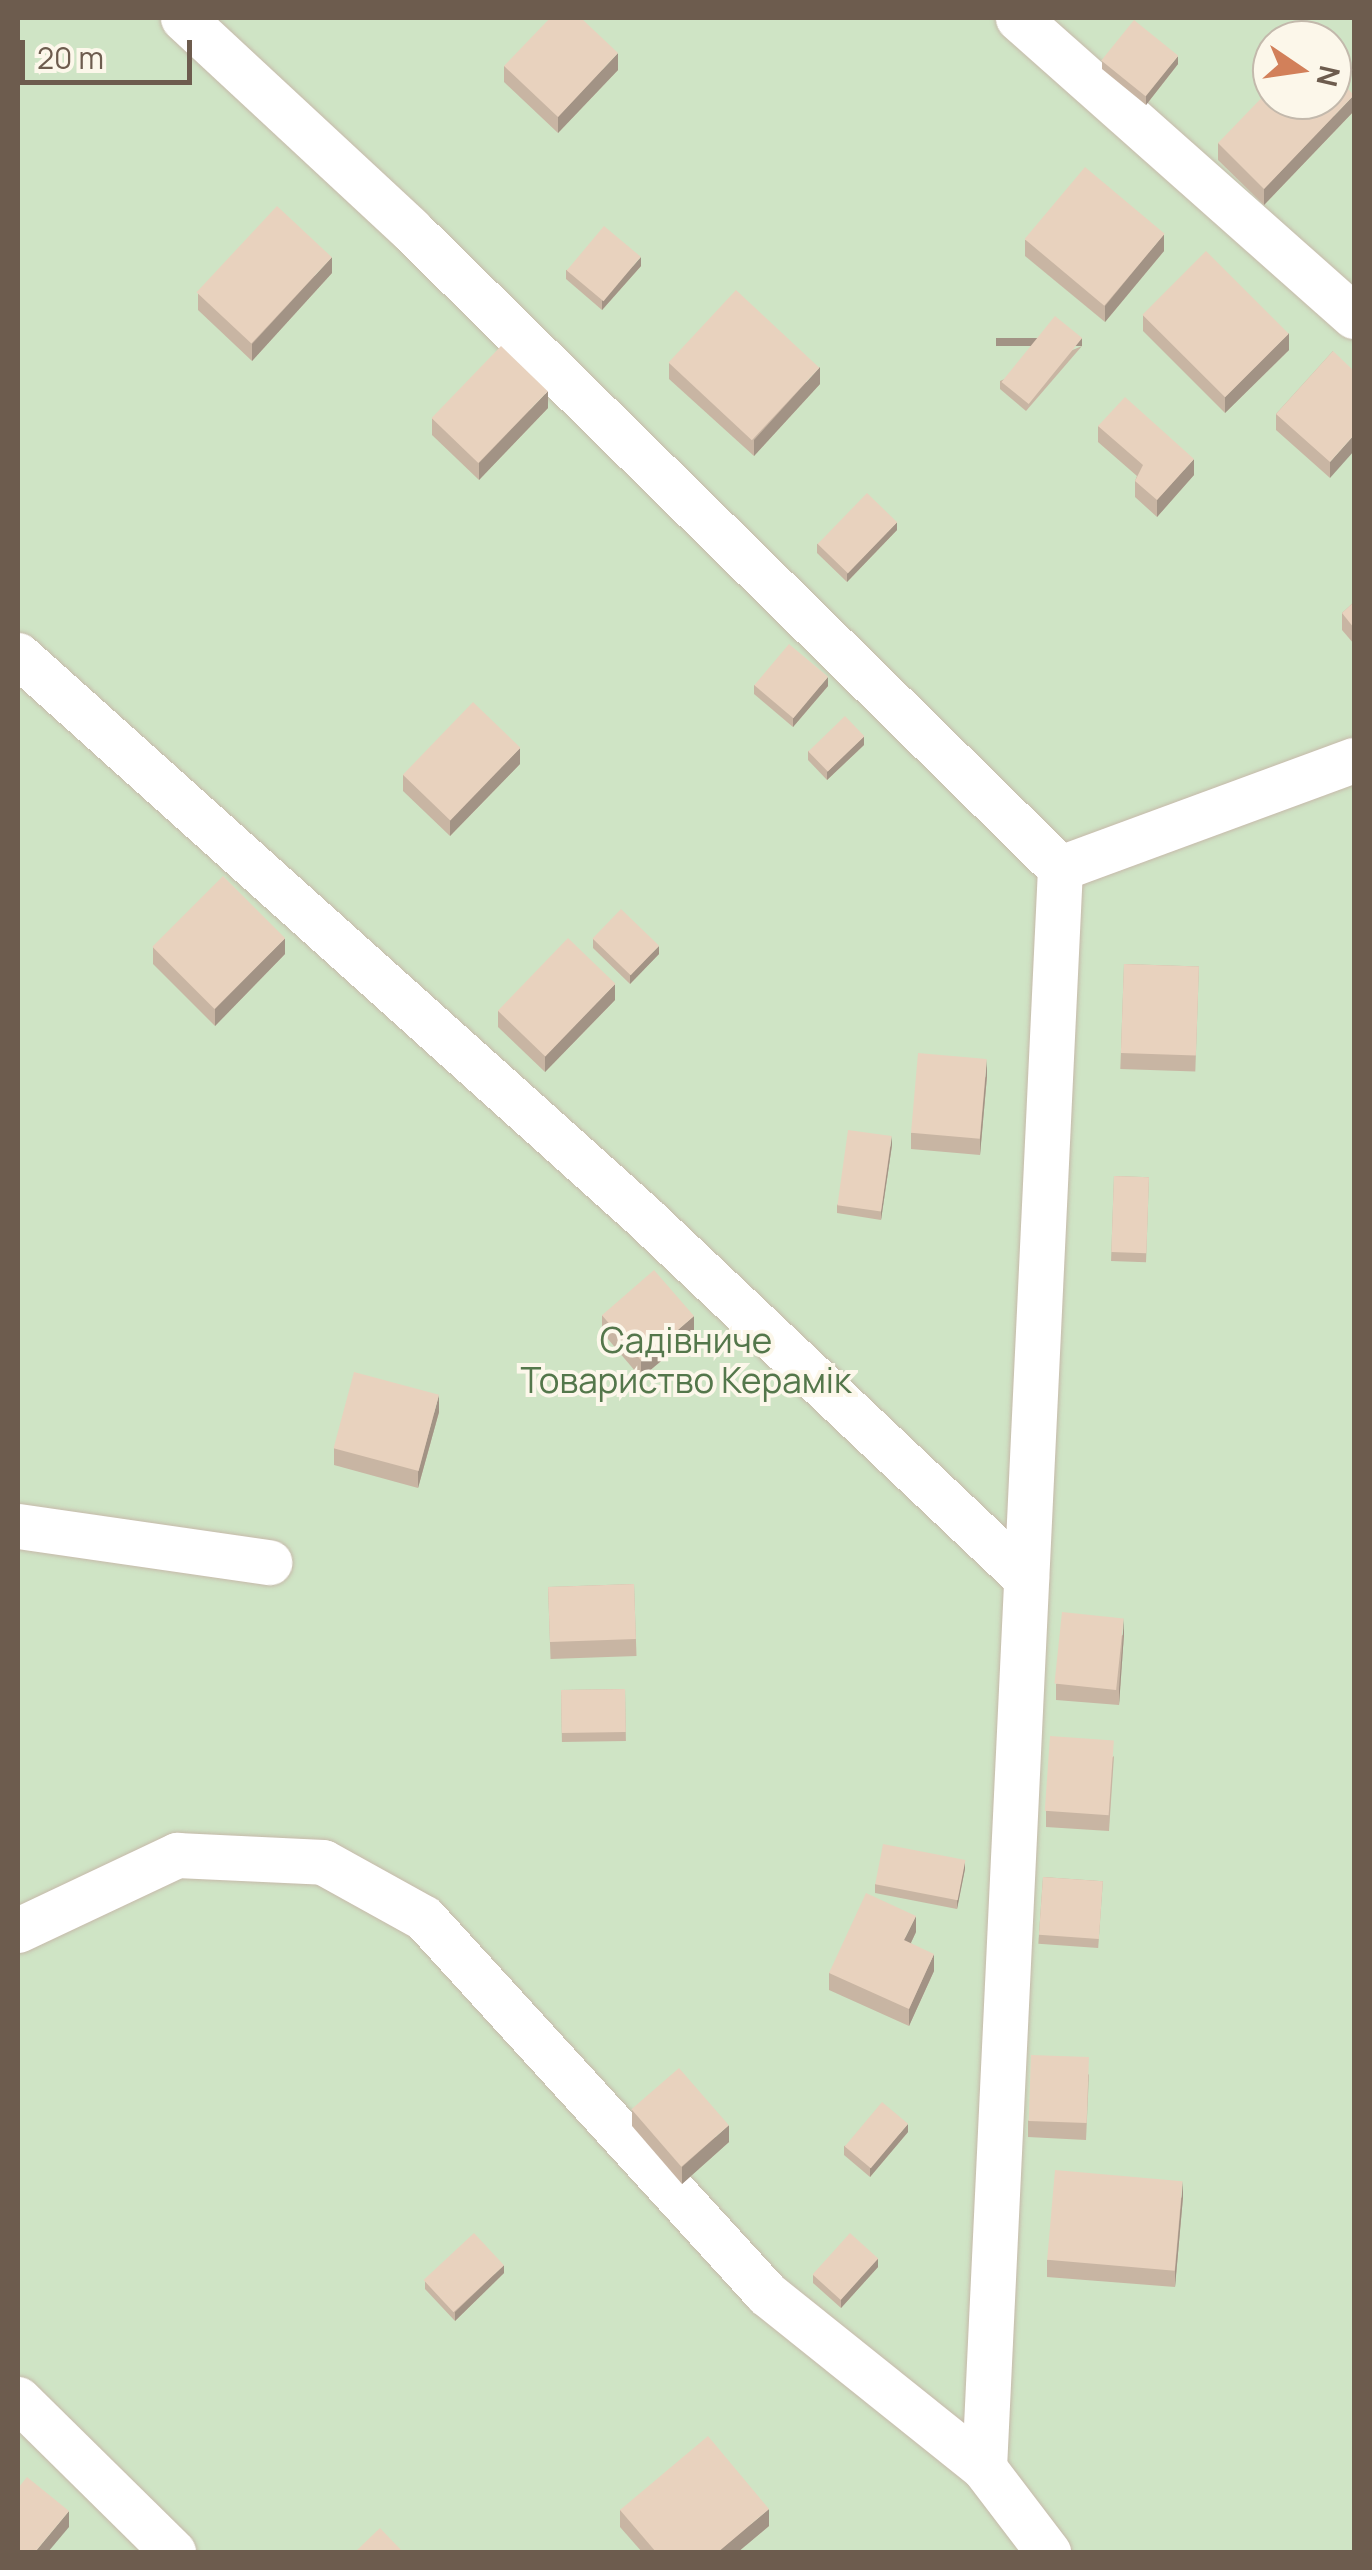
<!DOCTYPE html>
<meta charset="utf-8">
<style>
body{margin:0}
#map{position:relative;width:1372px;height:2570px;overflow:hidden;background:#f9f2e4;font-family:Manrope,sans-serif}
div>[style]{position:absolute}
.green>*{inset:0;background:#cfe4c5}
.roads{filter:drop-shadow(0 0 2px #c6b9aa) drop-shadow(0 0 2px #c6b9aa)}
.minor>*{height:45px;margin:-22.5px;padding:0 22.5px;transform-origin:22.5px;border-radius:22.5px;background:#fff}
.wall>*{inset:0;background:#c8b5a3;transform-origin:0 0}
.shaded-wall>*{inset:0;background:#a29385;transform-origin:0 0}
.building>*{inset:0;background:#e8d2be;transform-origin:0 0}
span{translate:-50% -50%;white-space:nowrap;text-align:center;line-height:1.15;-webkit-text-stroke:8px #fcf7ea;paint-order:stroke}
.park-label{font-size:35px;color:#54774b}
.frame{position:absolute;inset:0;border:20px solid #6d5c4e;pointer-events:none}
.north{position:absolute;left:1252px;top:20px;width:100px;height:100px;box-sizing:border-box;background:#fcf7ea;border:2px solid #c3b9ac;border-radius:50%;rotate:103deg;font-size:28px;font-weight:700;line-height:40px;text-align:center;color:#6d5c4e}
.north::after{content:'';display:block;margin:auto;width:35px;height:45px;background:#d2805a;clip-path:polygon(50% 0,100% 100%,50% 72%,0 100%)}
.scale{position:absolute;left:20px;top:40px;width:172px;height:45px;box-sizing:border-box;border:5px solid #6d5c4e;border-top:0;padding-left:12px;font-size:30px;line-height:35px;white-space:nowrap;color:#6d5c4e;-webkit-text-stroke:8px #fcf7ea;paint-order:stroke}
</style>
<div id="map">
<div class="green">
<div style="clip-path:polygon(evenodd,18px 18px,993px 18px,1060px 77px,998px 18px,1354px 18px,1354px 2552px,18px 2552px,18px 18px,1272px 40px,1332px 40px,1332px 100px,1272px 100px,1272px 40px)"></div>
</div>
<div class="roads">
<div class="minor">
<div style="left:183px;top:18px;width:310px;rotate:42.9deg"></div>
<div style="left:410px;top:229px;width:911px;rotate:44.51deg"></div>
<div style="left:1018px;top:18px;width:449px;rotate:41.6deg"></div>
<div style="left:18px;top:655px;width:840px;rotate:41.91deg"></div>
<div style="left:643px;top:1216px;width:527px;rotate:43.39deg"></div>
<div style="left:18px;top:1526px;width:254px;rotate:8.2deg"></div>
<div style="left:18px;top:1930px;width:176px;rotate:-25.3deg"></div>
<div style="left:177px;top:1855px;width:146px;rotate:2.7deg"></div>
<div style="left:323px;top:1862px;width:115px;rotate:29deg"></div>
<div style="left:424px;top:1918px;width:509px;rotate:47.63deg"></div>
<div style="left:767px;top:2294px;width:278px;rotate:38.7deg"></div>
<div style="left:984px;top:2468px;width:106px;rotate:52.7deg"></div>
<div style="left:18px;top:2399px;width:218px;rotate:44.6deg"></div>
<div style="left:984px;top:2468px;width:1602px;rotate:-87.28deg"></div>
<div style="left:1060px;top:868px;width:313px;rotate:-20.2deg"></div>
</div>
</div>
<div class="wall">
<div style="clip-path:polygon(1102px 61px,1178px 64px,1146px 105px,1102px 69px)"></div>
<div style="clip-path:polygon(504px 66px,618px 70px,558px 133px,504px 82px)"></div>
<div style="clip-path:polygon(1354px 111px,1264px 205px,1218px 160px,1218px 143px)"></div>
<div style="clip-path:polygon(1025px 240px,1164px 251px,1105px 322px,1025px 256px)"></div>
<div style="clip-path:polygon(641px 266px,602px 310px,566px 279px,566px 270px)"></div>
<div style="clip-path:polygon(332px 273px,252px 361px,198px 310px,198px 293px)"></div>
<div style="clip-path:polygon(1143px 315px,1289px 350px,1225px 413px,1143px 331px)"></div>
<div style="clip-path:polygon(1082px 346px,1026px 411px,1000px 389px,1000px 381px)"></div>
<div style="clip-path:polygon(1333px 351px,1330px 478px,1276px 430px,1276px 414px)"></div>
<div style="clip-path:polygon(669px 363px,820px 384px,754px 456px,669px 379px)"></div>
<div style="clip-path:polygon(548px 408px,479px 480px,432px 435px,432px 418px)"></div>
<div style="clip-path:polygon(1098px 426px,1194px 475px,1157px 517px,1135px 497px,1135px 481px,1137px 476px,1098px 442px)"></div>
<div style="clip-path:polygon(897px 530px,847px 582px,817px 553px,817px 544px)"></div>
<div style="clip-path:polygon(1354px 602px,1354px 644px,1342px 630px,1342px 613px)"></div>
<div style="clip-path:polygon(754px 685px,828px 686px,793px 727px,754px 694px)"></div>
<div style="clip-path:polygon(864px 745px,827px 780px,808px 760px,808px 751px)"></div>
<div style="clip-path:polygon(520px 764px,450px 836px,403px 791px,403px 775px)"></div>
<div style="clip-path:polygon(593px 939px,659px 954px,630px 984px,593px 948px)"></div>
<div style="clip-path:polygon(153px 947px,285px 954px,215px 1026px,153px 964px)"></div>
<div style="left:1124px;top:964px;width:75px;height:105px;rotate:2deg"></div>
<div style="clip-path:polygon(615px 1000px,545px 1072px,498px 1027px,498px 1011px)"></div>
<div style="clip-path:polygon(987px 1076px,980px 1155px,911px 1149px,911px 1133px)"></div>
<div style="clip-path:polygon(892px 1145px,881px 1220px,837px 1213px,837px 1205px)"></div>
<div style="left:1114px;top:1176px;width:35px;height:85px;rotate:2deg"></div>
<div style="clip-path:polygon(602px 1315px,694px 1333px,641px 1378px,602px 1332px)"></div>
<div style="clip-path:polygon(439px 1412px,418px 1488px,334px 1465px,334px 1448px)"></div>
<div style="left:634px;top:1584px;width:72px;height:86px;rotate:88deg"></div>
<div style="clip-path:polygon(1124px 1634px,1119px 1705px,1056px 1700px,1056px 1684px)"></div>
<div style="left:625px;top:1689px;width:52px;height:64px;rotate:89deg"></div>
<div style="clip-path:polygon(1114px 1756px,1109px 1831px,1046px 1827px,1046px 1811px)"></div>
<div style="clip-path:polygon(965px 1869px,957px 1909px,875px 1893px,875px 1884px)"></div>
<div style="left:1043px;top:1877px;width:60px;height:67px;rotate:4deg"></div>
<div style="clip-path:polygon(916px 1932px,911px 1943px,934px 1971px,909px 2026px,829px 1990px,829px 1973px)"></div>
<div style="clip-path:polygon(1089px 2074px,1086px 2140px,1028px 2137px,1028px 2121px)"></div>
<div style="clip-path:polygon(632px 2110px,729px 2142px,682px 2184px,632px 2126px)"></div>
<div style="clip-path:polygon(908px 2132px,870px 2177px,844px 2155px,844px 2146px)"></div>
<div style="clip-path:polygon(1183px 2197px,1175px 2287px,1047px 2277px,1047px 2260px)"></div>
<div style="clip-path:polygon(878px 2267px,841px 2308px,813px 2283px,813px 2275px)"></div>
<div style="clip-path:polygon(504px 2273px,455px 2321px,425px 2289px,425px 2281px)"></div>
<div style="clip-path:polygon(620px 2510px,769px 2526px,738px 2552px,642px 2552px,620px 2527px)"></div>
</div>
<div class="shaded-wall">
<div style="clip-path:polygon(618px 53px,618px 70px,558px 133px,558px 117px)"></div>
<div style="clip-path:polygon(1178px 56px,1178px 64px,1146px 105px,1146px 96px)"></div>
<div style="clip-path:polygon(1354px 95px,1354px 111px,1264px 205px,1264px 189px)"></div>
<div style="clip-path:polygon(1164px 234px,1164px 251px,1105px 322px,1105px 306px)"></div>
<div style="clip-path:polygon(332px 257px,332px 273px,252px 361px,252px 344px)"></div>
<div style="clip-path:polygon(641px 257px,641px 266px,602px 310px,602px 301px)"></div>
<div style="clip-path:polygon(1289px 333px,1289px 350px,1225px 413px,1225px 397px)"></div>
<div style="left:1082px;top:338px;width:8px;height:86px;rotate:90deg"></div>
<div style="clip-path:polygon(820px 367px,820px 384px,754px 456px,754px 440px)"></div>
<div style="clip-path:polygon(548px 391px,548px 408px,479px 480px,479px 463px)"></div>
<div style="clip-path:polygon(1354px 435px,1354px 451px,1330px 478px,1330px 462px)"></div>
<div style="clip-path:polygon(1194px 459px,1194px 475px,1157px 517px,1157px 500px)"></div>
<div style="clip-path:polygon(897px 522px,897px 530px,847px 582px,847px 574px)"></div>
<div style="clip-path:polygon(828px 677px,828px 686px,793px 727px,793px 718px)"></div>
<div style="clip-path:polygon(864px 736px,864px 745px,827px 780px,827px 772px)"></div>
<div style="clip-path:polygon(520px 748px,520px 764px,450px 836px,450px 819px)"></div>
<div style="clip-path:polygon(285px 938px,285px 954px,215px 1026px,215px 1009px)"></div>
<div style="clip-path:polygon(659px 946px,659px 954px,630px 984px,630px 975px)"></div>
<div style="clip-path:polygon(615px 984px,615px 1000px,545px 1072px,545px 1056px)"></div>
<div style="clip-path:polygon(987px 1059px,987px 1076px,980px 1155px,980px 1139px)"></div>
<div style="clip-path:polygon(892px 1136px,892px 1145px,881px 1220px,881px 1211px)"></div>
<div style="clip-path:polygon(694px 1316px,694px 1333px,641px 1378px,641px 1361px)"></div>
<div style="clip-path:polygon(439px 1395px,439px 1412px,418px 1488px,418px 1472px)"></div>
<div style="clip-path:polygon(1124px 1618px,1124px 1634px,1119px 1705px,1119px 1689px)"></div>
<div style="clip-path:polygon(965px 1860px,965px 1869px,957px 1909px,957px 1900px)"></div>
<div style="clip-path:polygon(916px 1916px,916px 1932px,904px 1957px,904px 1940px)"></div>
<div style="clip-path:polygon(934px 1954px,934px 1971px,909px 2026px,909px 2009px)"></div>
<div style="clip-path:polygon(908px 2124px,908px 2132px,870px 2177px,870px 2168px)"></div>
<div style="clip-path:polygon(729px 2125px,729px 2142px,682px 2184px,682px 2167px)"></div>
<div style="clip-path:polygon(1183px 2181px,1183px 2197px,1175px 2287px,1175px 2271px)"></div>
<div style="clip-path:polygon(878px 2258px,878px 2267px,841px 2308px,841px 2299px)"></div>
<div style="clip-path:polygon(504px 2265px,504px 2273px,455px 2321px,455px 2312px)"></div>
<div style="clip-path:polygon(769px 2509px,769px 2526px,738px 2552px,718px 2552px)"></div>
<div style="clip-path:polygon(69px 2511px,69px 2527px,48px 2552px,35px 2552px)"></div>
</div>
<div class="building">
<div style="clip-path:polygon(550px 18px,581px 18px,618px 53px,558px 117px,504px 66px)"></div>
<div style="left:1134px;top:20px;width:57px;height:52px;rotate:39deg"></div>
<div style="clip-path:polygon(1332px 73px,1354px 95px,1264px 189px,1218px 143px,1272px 87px,1272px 100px,1332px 100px)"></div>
<div style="left:1085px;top:167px;width:104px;height:94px;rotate:40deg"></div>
<div style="left:277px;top:206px;width:75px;height:118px;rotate:43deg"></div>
<div style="left:604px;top:226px;width:48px;height:58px;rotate:40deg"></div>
<div style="left:1206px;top:251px;width:117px;height:90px;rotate:45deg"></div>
<div style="left:736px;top:290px;width:114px;height:99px;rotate:43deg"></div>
<div style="left:1055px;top:316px;width:35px;height:85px;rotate:39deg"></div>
<div style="left:501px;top:346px;width:65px;height:100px;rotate:44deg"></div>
<div style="clip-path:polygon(1333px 351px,1354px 371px,1354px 435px,1330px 462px,1276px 414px)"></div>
<div style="clip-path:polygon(1125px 397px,1194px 459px,1157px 500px,1135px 481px,1143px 465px,1098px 426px)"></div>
<div style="left:867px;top:493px;width:42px;height:71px;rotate:44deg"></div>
<div style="clip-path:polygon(1354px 602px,1354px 628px,1342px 613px)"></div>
<div style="left:789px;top:644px;width:51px;height:54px;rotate:40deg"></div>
<div style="left:473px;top:702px;width:66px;height:101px;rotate:44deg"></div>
<div style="left:845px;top:716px;width:28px;height:51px;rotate:46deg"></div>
<div style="left:223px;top:876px;width:88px;height:100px;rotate:45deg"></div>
<div style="left:621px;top:909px;width:53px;height:41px;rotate:44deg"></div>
<div style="left:568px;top:938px;width:66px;height:101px;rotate:44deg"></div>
<div style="left:1124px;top:964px;width:75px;height:89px;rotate:2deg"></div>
<div style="left:918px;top:1053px;width:69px;height:80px;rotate:5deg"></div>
<div style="left:848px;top:1130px;width:44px;height:76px;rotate:8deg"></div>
<div style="left:1114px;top:1176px;width:35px;height:76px;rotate:2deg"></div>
<div style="left:654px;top:1270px;width:61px;height:69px;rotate:49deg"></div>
<div style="left:354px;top:1372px;width:88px;height:79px;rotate:15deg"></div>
<div style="left:634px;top:1584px;width:55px;height:86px;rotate:88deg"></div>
<div style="left:1062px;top:1612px;width:62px;height:72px;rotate:6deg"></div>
<div style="left:625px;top:1689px;width:43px;height:64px;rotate:89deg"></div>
<div style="left:1050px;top:1736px;width:64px;height:75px;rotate:4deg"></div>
<div style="left:883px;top:1844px;width:84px;height:41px;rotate:11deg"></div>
<div style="left:1043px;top:1877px;width:60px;height:58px;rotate:4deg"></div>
<div style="clip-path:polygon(866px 1893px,916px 1916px,904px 1940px,934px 1954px,909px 2009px,829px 1973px)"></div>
<div style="left:1031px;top:2055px;width:58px;height:66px;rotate:2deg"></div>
<div style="left:679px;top:2068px;width:76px;height:63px;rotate:49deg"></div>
<div style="left:882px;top:2102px;width:34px;height:58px;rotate:40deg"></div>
<div style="left:1055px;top:2170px;width:128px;height:90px;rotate:5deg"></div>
<div style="left:474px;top:2233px;width:44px;height:69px;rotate:47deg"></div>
<div style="left:850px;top:2233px;width:38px;height:56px;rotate:42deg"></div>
<div style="clip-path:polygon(708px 2436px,769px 2509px,718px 2552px,656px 2552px,620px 2510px)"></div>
<div style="clip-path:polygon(27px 2477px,69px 2511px,35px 2552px,18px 2552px,18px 2488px)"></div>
<div style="clip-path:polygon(380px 2528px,403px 2552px,355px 2552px)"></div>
</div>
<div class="park-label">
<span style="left:686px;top:1360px">Садівниче<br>Товариство Керамік</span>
</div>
<div class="frame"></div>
<div class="north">N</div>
<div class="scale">20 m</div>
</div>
